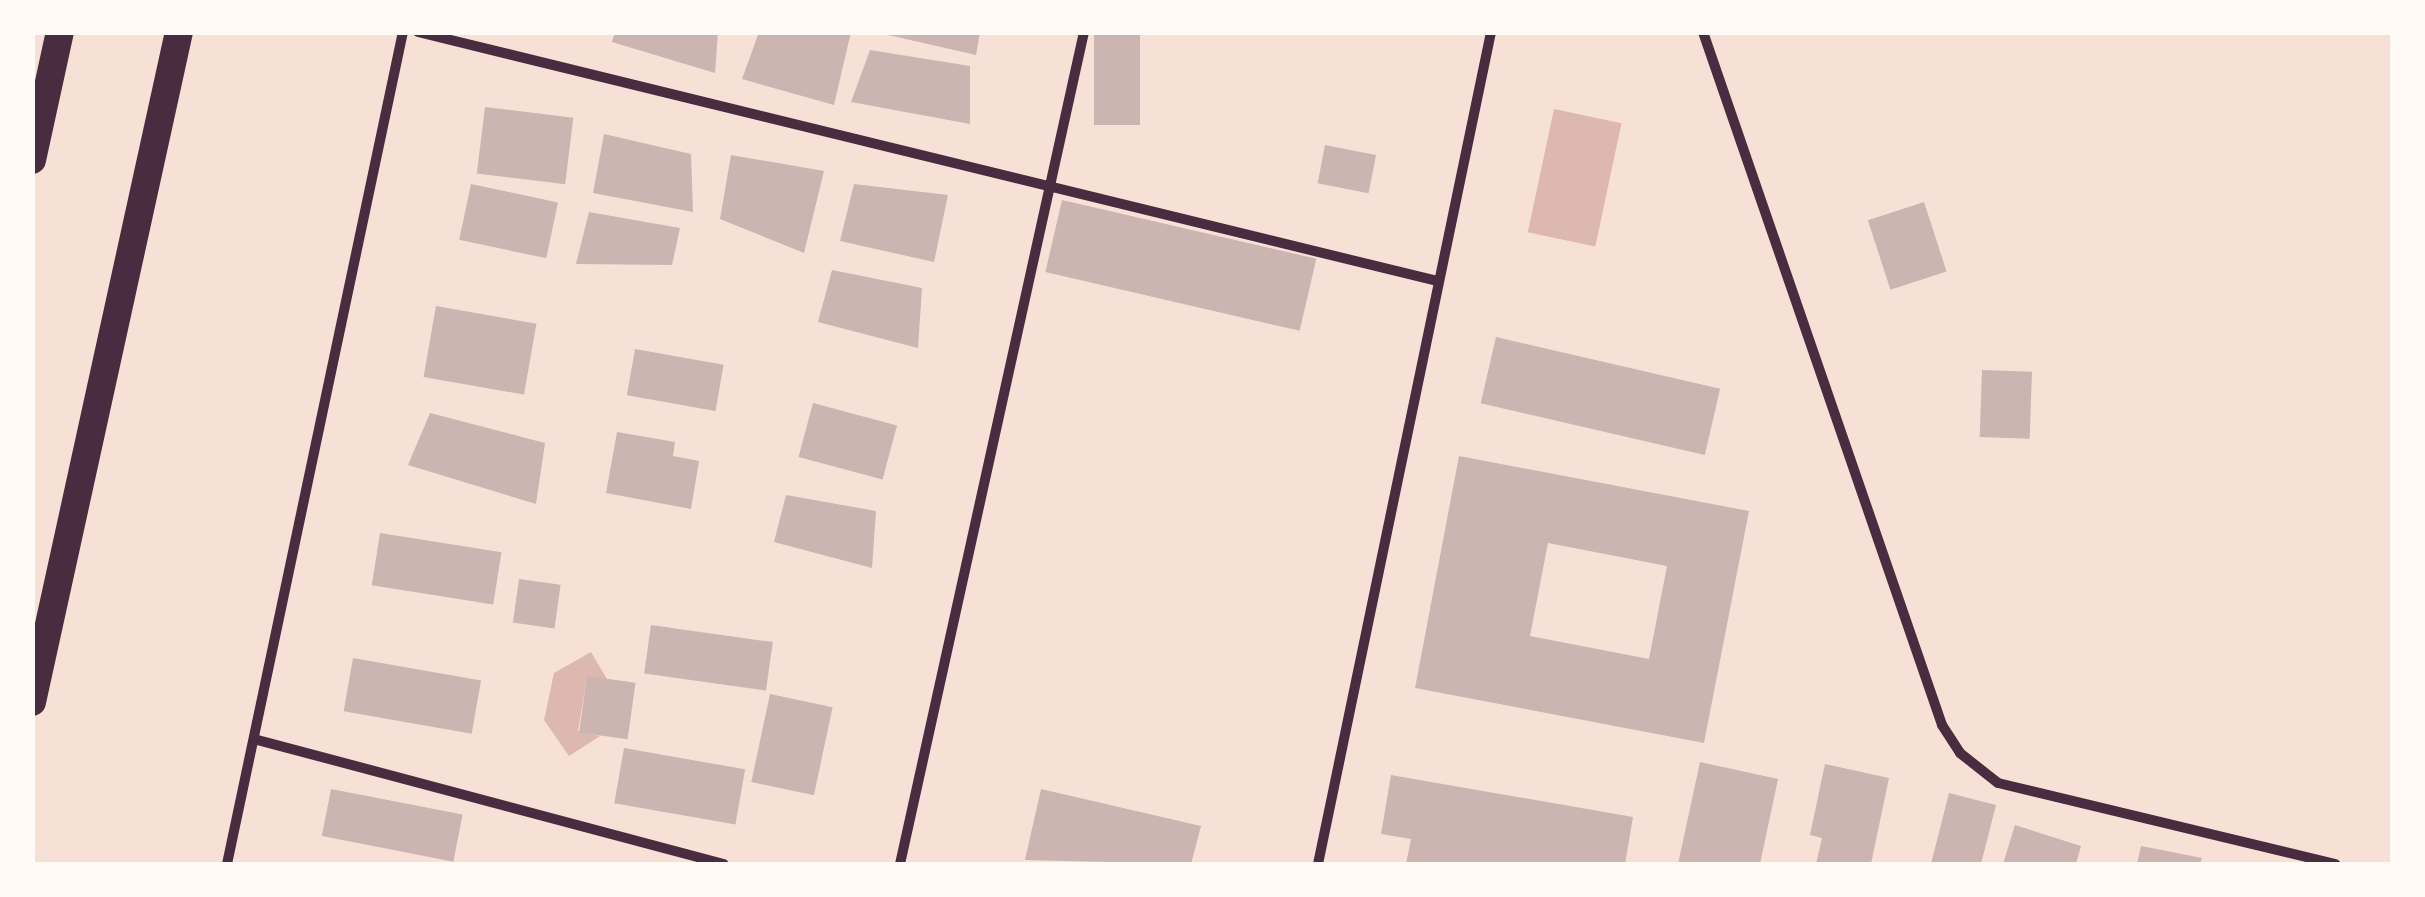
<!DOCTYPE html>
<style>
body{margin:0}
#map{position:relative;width:2425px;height:897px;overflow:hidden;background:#f7e1d7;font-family:"Noto Sans",sans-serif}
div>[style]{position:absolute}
.water>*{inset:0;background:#dcb8b0;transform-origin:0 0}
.building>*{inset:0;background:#ccb4b1;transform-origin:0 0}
.minor>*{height:10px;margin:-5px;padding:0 5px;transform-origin:5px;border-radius:5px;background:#4a2c40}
.trunk>*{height:28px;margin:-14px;padding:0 14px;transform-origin:14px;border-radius:14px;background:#4a2c40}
span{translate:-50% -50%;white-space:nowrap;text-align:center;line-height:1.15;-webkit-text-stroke:8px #fffaf5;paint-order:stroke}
.frame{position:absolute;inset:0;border:35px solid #fffaf5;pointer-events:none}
</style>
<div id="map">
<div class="water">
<div style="left:1554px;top:109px;width:69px;height:126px;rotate:12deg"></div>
<div style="clip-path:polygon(591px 652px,607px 679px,587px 677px,578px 731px,600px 736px,569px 756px,544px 720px,554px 673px)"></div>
</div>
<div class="building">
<div style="clip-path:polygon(615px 32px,718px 32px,715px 73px,612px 42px)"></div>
<div style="clip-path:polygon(759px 32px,851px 32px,834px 105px,742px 79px)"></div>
<div style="clip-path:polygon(875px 32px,980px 32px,976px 55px)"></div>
<div style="left:1094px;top:32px;width:46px;height:93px"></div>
<div style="clip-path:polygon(870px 50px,970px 66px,970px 124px,851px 102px)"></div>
<div style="left:485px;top:107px;width:89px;height:67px;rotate:7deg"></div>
<div style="clip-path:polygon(604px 134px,691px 154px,693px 212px,593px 193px)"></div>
<div style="left:1325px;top:145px;width:52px;height:39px;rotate:11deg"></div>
<div style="clip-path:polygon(731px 155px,824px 171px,804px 253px,720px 219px)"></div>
<div style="left:471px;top:184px;width:89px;height:57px;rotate:12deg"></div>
<div style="clip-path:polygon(854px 184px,948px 195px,934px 262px,840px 241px)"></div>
<div style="left:1062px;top:200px;width:261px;height:74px;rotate:13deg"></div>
<div style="left:1924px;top:202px;width:73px;height:59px;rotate:72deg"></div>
<div style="clip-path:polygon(589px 212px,680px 228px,672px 265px,576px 264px)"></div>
<div style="clip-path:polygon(832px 270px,922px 288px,918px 348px,818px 322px)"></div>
<div style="left:436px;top:306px;width:102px;height:72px;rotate:10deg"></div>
<div style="left:1496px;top:337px;width:230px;height:68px;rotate:13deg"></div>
<div style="left:635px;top:349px;width:90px;height:47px;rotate:10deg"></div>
<div style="left:1982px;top:370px;width:50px;height:67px;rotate:2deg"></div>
<div style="left:813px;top:403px;width:87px;height:56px;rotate:15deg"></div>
<div style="clip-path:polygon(430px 413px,545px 443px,536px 504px,408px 465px)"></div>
<div style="clip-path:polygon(617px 432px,675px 442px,673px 456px,699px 461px,691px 509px,606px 493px)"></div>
<div style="clip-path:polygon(evenodd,1459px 456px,1749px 511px,1704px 743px,1415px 688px,1459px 456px,1548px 543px,1667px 566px,1649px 659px,1530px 636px,1548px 543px)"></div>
<div style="clip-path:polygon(786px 495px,876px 511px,872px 568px,774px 542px)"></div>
<div style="left:380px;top:533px;width:123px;height:53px;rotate:9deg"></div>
<div style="left:519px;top:579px;width:42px;height:44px;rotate:8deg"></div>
<div style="left:651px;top:625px;width:123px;height:49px;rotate:8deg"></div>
<div style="left:353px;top:658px;width:130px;height:54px;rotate:10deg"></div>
<div style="left:587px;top:676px;width:49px;height:57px;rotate:8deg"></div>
<div style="left:770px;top:694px;width:64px;height:90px;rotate:12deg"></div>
<div style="left:624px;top:748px;width:123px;height:56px;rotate:10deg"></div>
<div style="clip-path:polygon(1700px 762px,1778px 779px,1760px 864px,1678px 864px)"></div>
<div style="clip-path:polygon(1825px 764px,1889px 778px,1871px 864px,1816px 864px,1822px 838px,1810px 835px)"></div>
<div style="clip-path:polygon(1391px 775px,1633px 817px,1625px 864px,1406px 864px,1411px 839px,1381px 834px)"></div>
<div style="left:331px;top:789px;width:134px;height:48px;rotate:11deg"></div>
<div style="clip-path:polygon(1041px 789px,1201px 826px,1191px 864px,1025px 860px)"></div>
<div style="clip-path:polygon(1949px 793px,1996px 805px,1981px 864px,1931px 864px)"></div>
<div style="clip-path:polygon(2015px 825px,2081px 846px,2076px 864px,2003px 864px)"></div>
<div style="clip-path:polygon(2141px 846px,2202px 858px,2200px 864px,2137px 864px)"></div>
</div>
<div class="minor">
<div style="left:418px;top:32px;width:1049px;rotate:13.73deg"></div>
<div style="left:1703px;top:32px;width:733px;rotate:70.97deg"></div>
<div style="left:1942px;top:725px;width:33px;rotate:57deg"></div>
<div style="left:1960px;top:753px;width:48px;rotate:38.3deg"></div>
<div style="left:1998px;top:783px;width:347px;rotate:13.5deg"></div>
<div style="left:254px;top:739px;width:486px;rotate:14.9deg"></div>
<div style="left:227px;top:864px;width:850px;rotate:-78.06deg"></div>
<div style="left:900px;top:864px;width:852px;rotate:-77.53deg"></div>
<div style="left:1318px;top:864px;width:850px;rotate:-78.25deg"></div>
</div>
<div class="trunk">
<div style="left:32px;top:160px;width:131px;rotate:-77.7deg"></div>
<div style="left:32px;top:702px;width:686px;rotate:-77.63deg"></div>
</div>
<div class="frame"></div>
</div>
